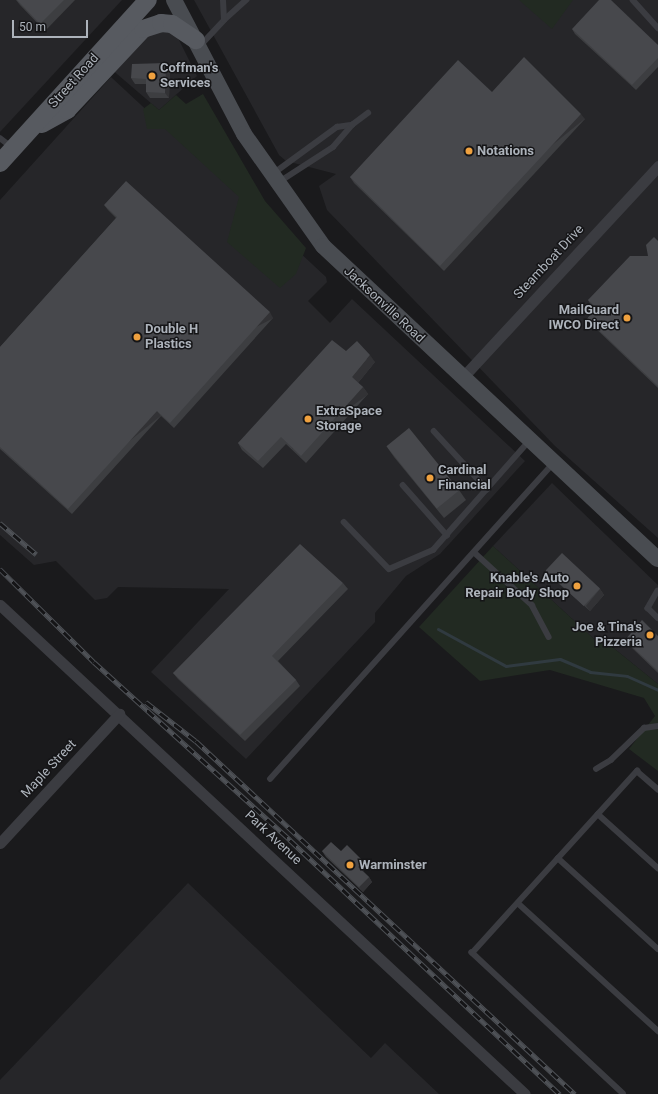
<!DOCTYPE html>
<style>
body{margin:0}
#map{position:relative;width:658px;height:1094px;overflow:hidden;background:#1a1a1c;font-family:Roboto,sans-serif}
div>[style]{position:absolute}
.built>*{inset:0;background:#262629}
.green>*{inset:0;background:#222a22}
.stream>*{height:3px;margin:-1.5px;padding:0 1.5px;transform-origin:1.5px;border-radius:1.5px;background:#303a40}
.lane>*{height:5.5px;margin:-2.75px;padding:0 2.75px;transform-origin:2.75px;border-radius:2.75px;background:#3b3c41}
.street>*{height:11px;margin:-5.5px;padding:0 5.5px;transform-origin:5.5px;border-radius:5.5px;background:#3b3c41}
.secondary>*{height:16px;margin:-8px;padding:0 8px;transform-origin:8px;border-radius:8px;background:#494c51}
.primary>*{height:18px;margin:-9px;padding:0 9px;transform-origin:9px;border-radius:9px;background:#575a60}
.rail>*{height:4.5px;margin-top:-2.25px;transform-origin:0;background:repeating-linear-gradient(90deg,#151517 0 9px,#4e5156 0 18px);box-sizing:border-box;border-block:1px solid #4e5156}
.wall>*{inset:0;background:#3d3e41}
.shaded-wall>*{inset:0;background:#323235;transform-origin:0 0}
.building>*{inset:0;background:#47484c;transform-origin:0 0}
.dots>*{width:11px;height:11px;translate:-50% -50%;box-sizing:border-box;border:2px solid #151517;border-radius:50%}
span{translate:-50% -50%;white-space:nowrap;text-align:center;line-height:1.15;-webkit-text-stroke:3px #151517;paint-order:stroke}
.poi-label{font-size:13px;color:#adb3bb;font-weight:700}
.left{translate:0 -50%;text-align:left}
.right{translate:-100% -50%;text-align:right}
.street-label{font-size:13px;color:#adb3bb}
.scale{position:absolute;left:12px;top:20px;width:76px;height:18px;box-sizing:border-box;border:2px solid #adb3bb;border-top:0;padding-left:5px;font-size:12px;line-height:14px;white-space:nowrap;color:#adb3bb;-webkit-text-stroke:3px #151517;paint-order:stroke}
</style>
<div id="map">
<div class="built">
<div style="clip-path:polygon(0 0,122px 0,0 132px)"></div>
<div style="clip-path:polygon(194px 0,658px 0,658px 538px,555px 446px,327px 210px,319px 186px,336px 174px,286px 161px,279px 155px)"></div>
<div style="clip-path:polygon(169px 28px,176px 34px,197px 76px,159px 110px,110px 68px,142px 35px)"></div>
<div style="clip-path:polygon(111px 77px,326px 277px,327px 282px,308px 301px,330px 323px,352px 299px,525px 461px,440px 554px,406px 576px,375px 613px,375px 622px,246px 759px,151px 672px,229px 589px,118px 587px,107px 598px,95px 600px,56px 561px,34px 565px,0 535px,0 200px)"></div>
<div style="clip-path:polygon(552px 483px,658px 585px,658px 684px,611px 646px,594px 639px,493px 546px)"></div>
<div style="clip-path:polygon(188px 883px,371px 1058px,385px 1043px,439px 1094px,0 1094px,0 1080px)"></div>
</div>
<div class="green">
<div style="clip-path:polygon(519px 0,573px 0,552px 29px)"></div>
<div style="clip-path:polygon(203px 94px,265px 201px,306px 248px,296px 274px,280px 288px,227px 242px,239px 197px,165px 129px,147px 129px,143px 109px,151px 103px,159px 110px,176px 95px,186px 104px)"></div>
<div style="clip-path:polygon(493px 546px,594px 639px,611px 646px,658px 684px,658px 771px,629px 749px,655px 716px,644px 698px,550px 670px,480px 681px,419px 627px)"></div>
</div>
<div class="stream">
<div style="left:438px;top:629px;width:77px;rotate:28.6deg"></div>
<div style="left:506px;top:666px;width:54px;rotate:-7.4deg"></div>
<div style="left:560px;top:659px;width:33px;rotate:23deg"></div>
<div style="left:590px;top:672px;width:37px;rotate:6deg"></div>
<div style="left:627px;top:676px;width:34px;rotate:24deg"></div>
</div>
<div class="lane">
<div style="left:633px;top:0;width:38px;rotate:48deg"></div>
<div style="left:224px;top:20px;width:30px;rotate:-42deg"></div>
<div style="left:200px;top:46px;width:35px;rotate:-47deg"></div>
<div style="left:224px;top:20px;width:20px;rotate:-93deg"></div>
<div style="left:0;top:138px;width:15px;rotate:37deg"></div>
<div style="left:274px;top:173px;width:78px;rotate:-36.1deg"></div>
<div style="left:337px;top:127px;width:15px;rotate:-8deg"></div>
<div style="left:279px;top:182px;width:64px;rotate:-32.9deg"></div>
<div style="left:333px;top:147px;width:29px;rotate:-49deg"></div>
<div style="left:352px;top:125px;width:20px;rotate:-37deg"></div>
<div style="left:434px;top:431px;width:79px;rotate:47.6deg"></div>
<div style="left:403px;top:485px;width:67px;rotate:48.7deg"></div>
<div style="left:344px;top:522px;width:65px;rotate:46.2deg"></div>
<div style="left:389px;top:569px;width:48px;rotate:-23.4deg"></div>
<div style="left:433px;top:550px;width:145px;rotate:-48.6deg"></div>
<div style="left:474px;top:552px;width:79px;rotate:42.4deg"></div>
<div style="left:532px;top:605px;width:36px;rotate:62deg"></div>
<div style="left:658px;top:591px;width:20px;rotate:120deg"></div>
<div style="left:648px;top:608px;width:14px;rotate:45deg"></div>
<div style="left:596px;top:769px;width:17px;rotate:-31deg"></div>
<div style="left:611px;top:760px;width:46px;rotate:-44.1deg"></div>
<div style="left:644px;top:728px;width:14px;rotate:-8deg"></div>
<div style="left:270px;top:779px;width:423px;rotate:-48.1deg"></div>
<div style="left:598px;top:814px;width:81px;rotate:42deg"></div>
<div style="left:558px;top:858px;width:135px;rotate:42.3deg"></div>
<div style="left:518px;top:903px;width:190px;rotate:42.4deg"></div>
<div style="left:623px;top:1094px;width:207px;rotate:-137deg"></div>
<div style="left:472px;top:953px;width:246px;rotate:-47.8deg"></div>
<div style="left:637px;top:771px;width:28px;rotate:41deg"></div>
</div>
<div class="street">
<div style="left:462px;top:378px;width:289px;rotate:-47.2deg"></div>
<div style="left:0;top:605px;width:717px;rotate:42.97deg"></div>
<div style="left:0;top:843px;width:176px;rotate:-47.3deg"></div>
</div>
<div class="secondary">
<div style="left:174px;top:0;width:151px;rotate:62.4deg"></div>
<div style="left:244px;top:134px;width:137px;rotate:54.8deg"></div>
<div style="left:323px;top:246px;width:458px;rotate:43.1deg"></div>
</div>
<div class="primary">
<div style="left:42px;top:124px;width:29px;rotate:-29deg"></div>
<div style="left:67px;top:110px;width:111px;rotate:-46.8deg"></div>
<div style="left:143px;top:29px;width:19px;rotate:-18deg"></div>
<div style="left:161px;top:23px;width:11px;rotate:5deg"></div>
<div style="left:172px;top:24px;width:29px;rotate:34deg"></div>
<div style="left:0;top:163px;width:220px;rotate:-47.8deg"></div>
</div>
<div class="rail">
<div style="left:0;top:523px;width:48px;rotate:40.7deg"></div>
<div style="left:0;top:569px;width:132px;rotate:44.7deg"></div>
<div style="left:94px;top:662px;width:265px;rotate:42.2deg"></div>
<div style="left:290px;top:840px;width:371px;rotate:43.3deg"></div>
<div style="left:146px;top:702px;width:63px;rotate:38deg"></div>
<div style="left:196px;top:741px;width:518px;rotate:42.97deg"></div>
</div>
<div class="wall">
<div style="clip-path:polygon(16px 0,75px 0,45px 31px,20px 5px)"></div>
<div style="clip-path:polygon(572px 29px,658px 45px,658px 67px,636px 90px,575px 34px)"></div>
<div style="clip-path:polygon(170px 69px,169px 98px,150px 98px,146px 92px,146px 84px,135px 84px,131px 78px)"></div>
<div style="clip-path:polygon(492px 92px,585px 119px,444px 271px,354px 183px,350px 177px)"></div>
<div style="clip-path:polygon(104px 205px,273px 318px,174px 428px,161px 416px,72px 514px,0 449px,0 347px,116px 218px,108px 210px)"></div>
<div style="clip-path:polygon(658px 241px,658px 388px,591px 324px,587px 319px,595px 308px,591px 305px,588px 300px,648px 256px)"></div>
<div style="clip-path:polygon(346px 351px,375px 362px,358px 383px,363px 387px,368px 394px,306px 463px,286px 444px,263px 468px,242px 450px,238px 443px)"></div>
<div style="clip-path:polygon(387px 447px,459px 490px,466px 500px,444px 518px,394px 457px)"></div>
<div style="clip-path:polygon(546px 571px,600px 589px,604px 595px,590px 611px,550px 576px)"></div>
<div style="clip-path:polygon(343px 583px,348px 589px,278px 661px,296px 680px,300px 686px,245px 741px,178px 679px,173px 673px)"></div>
<div style="clip-path:polygon(658px 636px,658px 673px,629px 645px,625px 640px)"></div>
<div style="clip-path:polygon(322px 851px,341px 851px,363px 861px,367px 866px,363px 871px,369px 877px,372px 882px,363px 892px,326px 857px)"></div>
</div>
<div class="shaded-wall">
<div style="clip-path:polygon(166px 63px,170px 69px,169px 98px,165px 93px)"></div>
<div style="left:581px;top:114px;width:6px;height:207px;rotate:51deg"></div>
<div style="left:270px;top:312px;width:7px;height:149px;rotate:63deg"></div>
<div style="clip-path:polygon(370px 355px,375px 362px,357px 384px,352px 377px)"></div>
<div style="left:363px;top:387px;width:9px;height:93px;rotate:54deg"></div>
<div style="left:157px;top:411px;width:6px;height:132px;rotate:51deg"></div>
<div style="clip-path:polygon(600px 589px,604px 595px,590px 611px,586px 606px)"></div>
<div style="clip-path:polygon(363px 861px,367px 866px,362px 872px,358px 867px)"></div>
<div style="clip-path:polygon(369px 877px,372px 882px,363px 892px,359px 887px)"></div>
</div>
<div class="building">
<div style="clip-path:polygon(17px 0,64px 0,40px 24px)"></div>
<div style="clip-path:polygon(599px 0,611px 0,658px 45px,658px 58px,632px 85px,572px 29px)"></div>
<div style="clip-path:polygon(524px 57px,581px 114px,440px 266px,350px 177px,458px 60px,492px 92px)"></div>
<div style="clip-path:polygon(166px 63px,165px 93px,146px 92px,146px 79px,131px 78px,132px 64px)"></div>
<div style="clip-path:polygon(126px 181px,270px 312px,170px 423px,157px 411px,68px 509px,0 447px,0 347px,117px 217px,104px 205px)"></div>
<div style="clip-path:polygon(654px 237px,658px 241px,658px 386px,587px 319px,596px 307px,588px 300px,630px 256px,648px 256px,646px 245px)"></div>
<div style="clip-path:polygon(332px 340px,346px 351px,357px 341px,370px 355px,352px 377px,363px 387px,301px 456px,281px 437px,258px 461px,238px 443px)"></div>
<div style="left:409px;top:428px;width:80px;height:29px;rotate:51deg"></div>
<div style="clip-path:polygon(300px 544px,343px 583px,272px 656px,296px 680px,240px 735px,173px 673px)"></div>
<div style="left:562px;top:553px;width:52px;height:24px;rotate:43deg"></div>
<div style="clip-path:polygon(642px 620px,658px 636px,658px 671px,625px 640px)"></div>
<div style="clip-path:polygon(331px 842px,341px 851px,347px 845px,363px 861px,358px 867px,369px 877px,359px 887px,322px 851px)"></div>
</div>
<div class="dots">
<div style="left:152px;top:76px;background:#efa13f"></div>
<div style="left:469px;top:151px;background:#efa13f"></div>
<div style="left:627px;top:318px;background:#efa13f"></div>
<div style="left:137px;top:337px;background:#efa13f"></div>
<div style="left:308px;top:419px;background:#efa13f"></div>
<div style="left:430px;top:478px;background:#efa13f"></div>
<div style="left:577px;top:586px;background:#efa13f"></div>
<div style="left:650px;top:635px;background:#efa13f"></div>
<div style="left:350px;top:865px;background:#efa13f"></div>
</div>
<div class="poi-label">
<span class="left" style="left:160px;top:76px">Coffman's<br>Services</span>
<span class="left" style="left:477px;top:151px">Notations</span>
<span class="right" style="left:619px;top:318px">MailGuard<br>IWCO Direct</span>
<span class="left" style="left:145px;top:337px">Double H<br>Plastics</span>
<span class="left" style="left:316px;top:419px">ExtraSpace<br>Storage</span>
<span class="left" style="left:438px;top:478px">Cardinal<br>Financial</span>
<span class="right" style="left:569px;top:586px">Knable's Auto<br>Repair Body Shop</span>
<span class="right" style="left:642px;top:635px">Joe &amp; Tina's<br>Pizzeria</span>
<span class="left" style="left:359px;top:865px">Warminster</span>
</div>
<div class="street-label">
<span style="left:74px;top:81px;rotate:-48deg">Street Road</span>
<span style="left:549px;top:262px;rotate:-47deg">Steamboat Drive</span>
<span style="left:384px;top:305px;rotate:43deg">Jacksonville Road</span>
<span style="left:49px;top:769px;rotate:-47deg">Maple Street</span>
<span style="left:273px;top:838px;rotate:43deg">Park Avenue</span>
</div>
<div class="scale">50 m</div>
</div>
